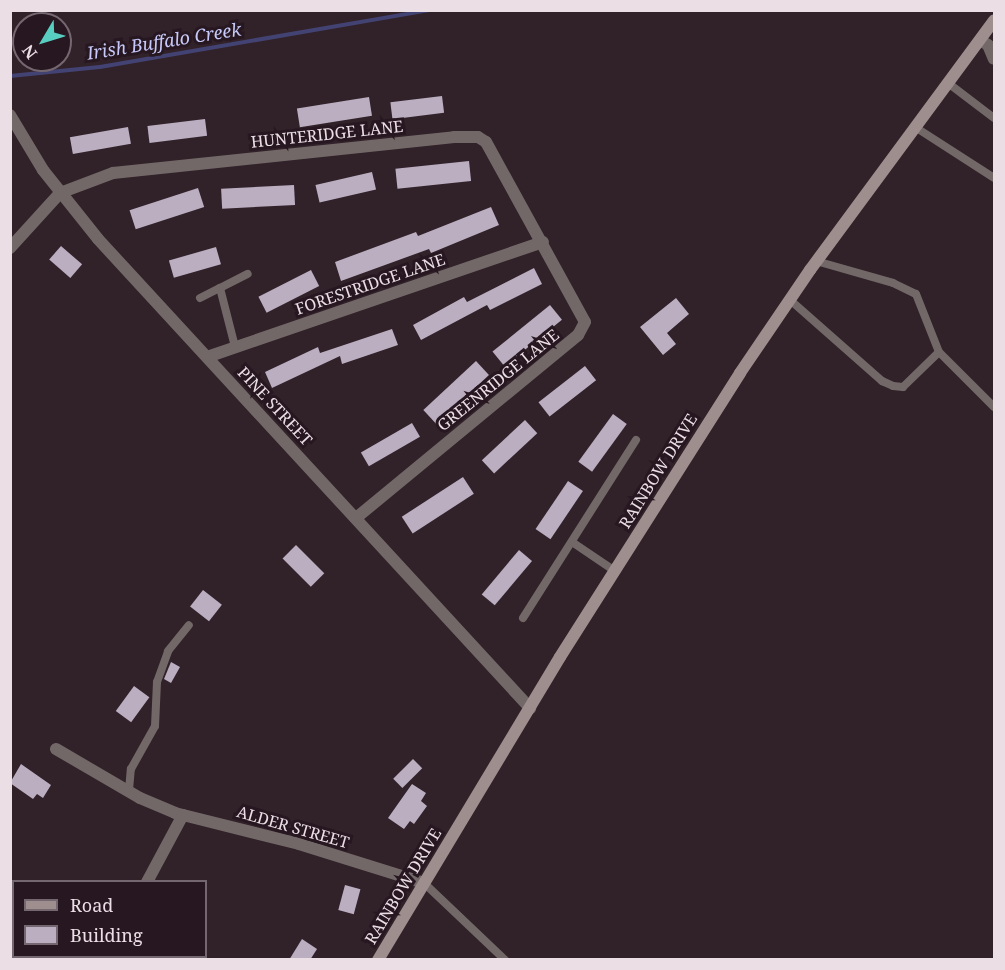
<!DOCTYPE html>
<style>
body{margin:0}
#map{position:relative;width:1005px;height:970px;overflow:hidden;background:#312129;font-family:"Noto Serif",serif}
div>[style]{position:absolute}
.stream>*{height:4px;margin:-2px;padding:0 2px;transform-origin:2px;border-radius:2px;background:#434373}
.building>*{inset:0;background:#bbaec1;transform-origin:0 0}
.lane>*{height:8px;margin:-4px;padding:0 4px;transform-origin:4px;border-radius:4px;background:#736868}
.street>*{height:12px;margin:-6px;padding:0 6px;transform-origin:6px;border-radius:6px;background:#736868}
.secondary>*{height:12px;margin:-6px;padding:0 6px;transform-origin:6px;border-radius:6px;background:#9e8e8d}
span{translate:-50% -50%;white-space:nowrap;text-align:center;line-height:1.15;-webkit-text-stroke:6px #271720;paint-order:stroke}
.street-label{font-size:16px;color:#ebdfe5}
.water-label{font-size:18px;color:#c6c9f9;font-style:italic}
.frame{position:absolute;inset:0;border:12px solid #ebdfe5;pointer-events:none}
.legend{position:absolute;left:12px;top:880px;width:195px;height:78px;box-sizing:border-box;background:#271720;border:2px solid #75676f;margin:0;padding:8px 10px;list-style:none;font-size:18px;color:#ebdfe5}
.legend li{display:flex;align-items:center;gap:12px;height:30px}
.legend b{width:30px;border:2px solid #75676f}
.north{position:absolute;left:12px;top:12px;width:60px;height:60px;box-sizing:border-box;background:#271720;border:2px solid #75676f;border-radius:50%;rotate:232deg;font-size:16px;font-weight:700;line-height:24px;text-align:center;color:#ebdfe5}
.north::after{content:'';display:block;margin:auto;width:21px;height:27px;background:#58cec1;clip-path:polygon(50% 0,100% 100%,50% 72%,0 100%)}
</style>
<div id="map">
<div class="stream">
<div style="left:10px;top:76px;width:90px;rotate:-5.7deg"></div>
<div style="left:100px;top:67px;width:334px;rotate:-9.8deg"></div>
</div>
<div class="building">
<div style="left:442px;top:96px;width:17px;height:52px;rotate:83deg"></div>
<div style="left:369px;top:97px;width:19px;height:73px;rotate:81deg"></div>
<div style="left:205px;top:119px;width:17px;height:58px;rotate:83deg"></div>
<div style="left:128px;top:127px;width:17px;height:59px;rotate:80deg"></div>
<div style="left:469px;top:161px;width:20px;height:74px;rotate:84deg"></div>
<div style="left:372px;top:172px;width:18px;height:58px;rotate:77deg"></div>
<div style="left:294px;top:185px;width:20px;height:73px;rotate:87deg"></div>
<div style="left:198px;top:188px;width:20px;height:72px;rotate:72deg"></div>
<div style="clip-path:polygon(491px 207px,499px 225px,431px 253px,429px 249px,341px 281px,335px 262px,416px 232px,418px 236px)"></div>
<div style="left:61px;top:246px;width:28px;height:18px;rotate:41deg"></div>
<div style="left:216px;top:247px;width:18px;height:49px;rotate:74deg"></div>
<div style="clip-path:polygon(534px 268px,542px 284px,490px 310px,487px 305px,421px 340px,413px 325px,464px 297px,467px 302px)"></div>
<div style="left:311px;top:270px;width:18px;height:59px;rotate:63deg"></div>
<div style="clip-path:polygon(676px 298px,689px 314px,667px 333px,676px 344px,663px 355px,640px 327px)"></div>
<div style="left:550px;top:305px;width:19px;height:74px;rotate:51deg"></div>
<div style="clip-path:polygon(392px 329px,398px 345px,342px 364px,340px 356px,272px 388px,265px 372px,318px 347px,320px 353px)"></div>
<div style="left:476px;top:361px;width:19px;height:72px;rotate:47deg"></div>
<div style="left:585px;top:366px;width:18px;height:59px;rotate:52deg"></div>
<div style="left:613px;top:414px;width:17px;height:59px;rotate:36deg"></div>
<div style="left:525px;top:420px;width:18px;height:59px;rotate:47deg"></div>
<div style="left:412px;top:423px;width:16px;height:59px;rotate:60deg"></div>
<div style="left:463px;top:477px;width:20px;height:73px;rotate:57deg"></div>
<div style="left:568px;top:481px;width:18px;height:58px;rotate:34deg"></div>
<div style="left:296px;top:545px;width:40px;height:19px;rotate:45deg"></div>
<div style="left:519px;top:550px;width:17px;height:58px;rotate:40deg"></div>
<div style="left:203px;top:590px;width:24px;height:21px;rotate:38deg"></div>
<div style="clip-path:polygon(171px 662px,180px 667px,171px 683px,164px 679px)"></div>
<div style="left:134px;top:686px;width:19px;height:31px;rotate:36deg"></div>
<div style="left:413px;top:759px;width:13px;height:28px;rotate:45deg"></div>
<div style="clip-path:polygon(21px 764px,51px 785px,43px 798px,37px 794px,33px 799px,10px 783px)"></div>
<div style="clip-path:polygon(412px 784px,426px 793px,421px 801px,427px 806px,414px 824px,410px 821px,404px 829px,388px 818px)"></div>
<div style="left:345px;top:885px;width:16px;height:26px;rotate:15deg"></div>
<div style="clip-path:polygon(302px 939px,317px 949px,310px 960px,289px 960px)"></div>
</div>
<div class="lane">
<div style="left:948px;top:83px;width:58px;rotate:37.3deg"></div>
<div style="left:915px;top:127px;width:94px;rotate:32.8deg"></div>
<div style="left:816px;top:261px;width:80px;rotate:15.9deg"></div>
<div style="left:893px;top:283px;width:25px;rotate:26deg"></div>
<div style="left:916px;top:294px;width:62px;rotate:68.4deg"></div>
<div style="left:939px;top:352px;width:78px;rotate:45deg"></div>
<div style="left:220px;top:288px;width:31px;rotate:-27deg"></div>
<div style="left:200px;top:298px;width:22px;rotate:-27deg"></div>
<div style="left:220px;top:288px;width:61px;rotate:75.7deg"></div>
<div style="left:789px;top:299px;width:124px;rotate:41.4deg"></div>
<div style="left:882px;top:381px;width:12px;rotate:24deg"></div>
<div style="left:893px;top:386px;width:10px;rotate:6deg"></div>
<div style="left:903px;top:387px;width:50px;rotate:-44.2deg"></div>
<div style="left:572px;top:542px;width:52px;rotate:34deg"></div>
<div style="left:523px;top:618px;width:211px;rotate:-57.6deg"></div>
<div style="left:129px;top:790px;width:21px;rotate:-85deg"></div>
<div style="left:131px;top:769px;width:49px;rotate:-60.8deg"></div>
<div style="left:155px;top:726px;width:44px;rotate:-87.4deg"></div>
<div style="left:157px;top:682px;width:33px;rotate:-70deg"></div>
<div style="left:168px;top:651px;width:33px;rotate:-51deg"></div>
<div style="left:424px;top:883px;width:112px;rotate:43.5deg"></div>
</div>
<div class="street">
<div style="left:980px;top:40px;width:9px;rotate:32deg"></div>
<div style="left:988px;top:45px;width:15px;rotate:67deg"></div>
<div style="left:10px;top:115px;width:64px;rotate:59deg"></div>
<div style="left:43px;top:170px;width:88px;rotate:51.4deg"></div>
<div style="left:98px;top:239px;width:638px;rotate:47.35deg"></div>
<div style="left:10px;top:248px;width:74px;rotate:-47.7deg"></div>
<div style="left:60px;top:193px;width:57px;rotate:-20.7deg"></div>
<div style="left:113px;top:173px;width:343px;rotate:-6deg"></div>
<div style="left:454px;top:137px;width:24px"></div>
<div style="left:478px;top:137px;width:9px;rotate:32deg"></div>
<div style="left:486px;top:142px;width:205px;rotate:61.2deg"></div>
<div style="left:585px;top:322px;width:15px;rotate:118deg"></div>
<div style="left:578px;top:335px;width:288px;rotate:140.5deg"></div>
<div style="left:207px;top:357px;width:355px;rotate:-18.9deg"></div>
<div style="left:56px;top:749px;width:97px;rotate:30.3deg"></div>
<div style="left:140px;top:798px;width:38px;rotate:23deg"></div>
<div style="left:175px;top:813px;width:128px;rotate:14deg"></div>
<div style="left:299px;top:844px;width:131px;rotate:17.3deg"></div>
<div style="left:147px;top:882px;width:76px;rotate:-61.8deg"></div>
<div style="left:102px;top:960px;width:4px;rotate:-63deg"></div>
</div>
<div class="secondary">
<div style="left:378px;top:960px;width:353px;rotate:-59deg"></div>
<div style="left:560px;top:657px;width:336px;rotate:-57.6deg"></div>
<div style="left:740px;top:373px;width:125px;rotate:-55.8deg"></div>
<div style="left:810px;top:270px;width:310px;rotate:-53.6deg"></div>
</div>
<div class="street-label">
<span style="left:327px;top:134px;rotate:-6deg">HUNTERIDGE LANE</span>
<span style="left:370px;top:284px;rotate:-19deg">FORESTRIDGE LANE</span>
<span style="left:498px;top:380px;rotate:-39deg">GREENRIDGE LANE</span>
<span style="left:275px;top:406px;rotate:47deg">PINE STREET</span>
<span style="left:658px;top:471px;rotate:-58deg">RAINBOW DRIVE</span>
<span style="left:293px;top:827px;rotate:16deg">ALDER STREET</span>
<span style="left:403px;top:886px;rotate:-59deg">RAINBOW DRIVE</span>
</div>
<div class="water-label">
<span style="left:164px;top:41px;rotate:-9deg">Irish Buffalo Creek</span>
</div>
<div class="frame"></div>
<ul class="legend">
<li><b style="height:8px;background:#9e8e8d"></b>Road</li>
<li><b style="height:16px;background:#bbaec1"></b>Building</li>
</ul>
<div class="north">N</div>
</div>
